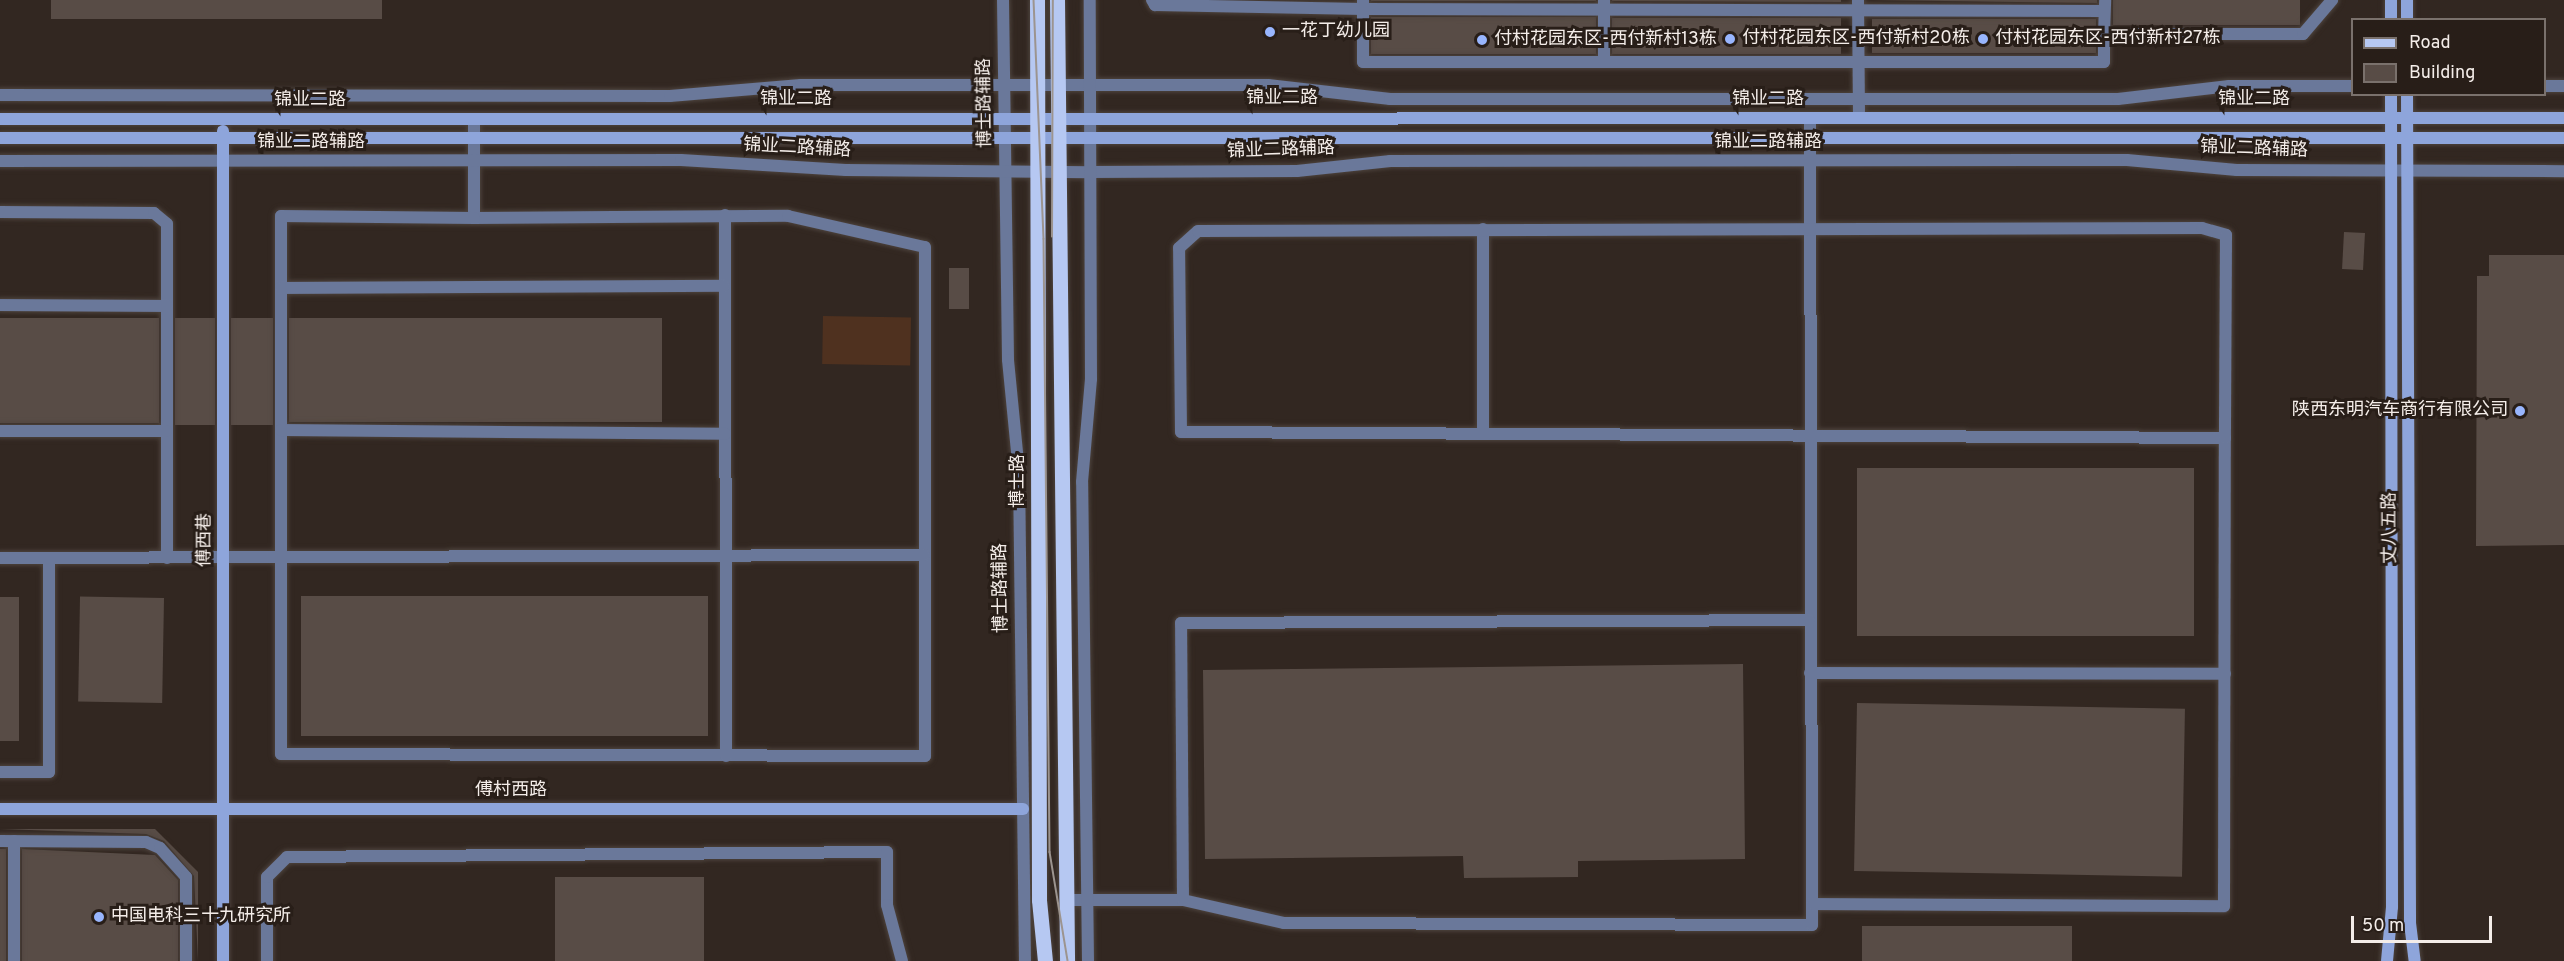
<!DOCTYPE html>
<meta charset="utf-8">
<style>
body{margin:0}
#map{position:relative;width:2564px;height:961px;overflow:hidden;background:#322721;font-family:Overpass,"Noto Sans SC",sans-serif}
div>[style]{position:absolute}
.green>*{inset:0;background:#4f311f;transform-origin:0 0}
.building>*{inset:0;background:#584c46;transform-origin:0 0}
.roads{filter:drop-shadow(0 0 2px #4d433d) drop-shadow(0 0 2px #4d433d)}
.street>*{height:12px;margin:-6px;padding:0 6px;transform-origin:6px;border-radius:6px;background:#6a789a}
.secondary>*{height:12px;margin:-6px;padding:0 6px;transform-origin:6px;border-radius:6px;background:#8ea5db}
.primary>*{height:15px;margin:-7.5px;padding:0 7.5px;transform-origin:7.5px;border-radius:7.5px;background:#b6c8f2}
.tram>*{height:1.5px;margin:-0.75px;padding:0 0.75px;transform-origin:0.75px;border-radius:0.75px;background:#9c948f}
.dots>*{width:16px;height:16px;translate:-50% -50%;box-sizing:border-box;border:3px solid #281e18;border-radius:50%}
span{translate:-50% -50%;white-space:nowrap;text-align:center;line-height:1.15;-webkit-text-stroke:6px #281e18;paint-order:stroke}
.poi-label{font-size:18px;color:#f4ede9}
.left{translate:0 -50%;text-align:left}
.right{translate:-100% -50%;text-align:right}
.street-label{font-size:18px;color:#f4ede9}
.legend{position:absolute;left:2351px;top:18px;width:195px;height:78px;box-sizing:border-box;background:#281e18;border:2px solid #7a716c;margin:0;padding:8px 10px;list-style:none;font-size:18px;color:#f4ede9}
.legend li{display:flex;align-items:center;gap:12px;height:30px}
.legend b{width:30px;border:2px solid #7a716c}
.scale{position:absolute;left:2351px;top:916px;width:141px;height:27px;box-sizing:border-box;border:3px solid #f4ede9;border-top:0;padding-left:8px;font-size:18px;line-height:21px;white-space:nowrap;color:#f4ede9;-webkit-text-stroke:4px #281e18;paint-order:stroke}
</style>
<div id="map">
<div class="green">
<div style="left:823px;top:316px;width:88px;height:48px;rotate:1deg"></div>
</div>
<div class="building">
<div style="left:51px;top:0;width:331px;height:19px"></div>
<div style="left:1371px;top:0;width:225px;height:1px"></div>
<div style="clip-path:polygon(1612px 0,1841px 0,1841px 2px,1612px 1px)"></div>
<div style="clip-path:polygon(1872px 0,2097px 0,2097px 3px)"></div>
<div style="left:2113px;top:0;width:187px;height:25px"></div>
<div style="left:1371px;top:17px;width:225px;height:37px"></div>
<div style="left:1612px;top:18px;width:229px;height:36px"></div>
<div style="left:1872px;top:19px;width:224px;height:34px"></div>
<div style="left:2344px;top:232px;width:21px;height:37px;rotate:3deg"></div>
<div style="clip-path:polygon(2489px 255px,2564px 255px,2564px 545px,2476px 546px,2477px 276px,2489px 276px)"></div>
<div style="left:949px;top:268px;width:20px;height:41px"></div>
<div style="left:0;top:318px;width:159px;height:105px"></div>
<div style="left:175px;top:318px;width:40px;height:107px"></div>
<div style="left:231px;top:318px;width:42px;height:107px"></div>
<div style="left:289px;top:318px;width:373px;height:104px"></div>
<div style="left:2194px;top:468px;width:168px;height:337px;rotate:90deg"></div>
<div style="left:301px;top:596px;width:407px;height:140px"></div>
<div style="left:0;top:597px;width:19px;height:144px"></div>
<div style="left:164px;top:598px;width:105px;height:84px;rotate:91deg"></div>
<div style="clip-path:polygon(1743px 664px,1745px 859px,1578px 861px,1578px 877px,1464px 878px,1463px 856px,1205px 859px,1203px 670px)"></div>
<div style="left:1857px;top:703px;width:328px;height:168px;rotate:1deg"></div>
<div style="clip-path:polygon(0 829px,155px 829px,198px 872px,198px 961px,194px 876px,164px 841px,146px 834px)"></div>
<div style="left:0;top:849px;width:6px;height:112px"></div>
<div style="clip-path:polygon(22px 849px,155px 855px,178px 880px,178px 961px,22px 961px)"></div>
<div style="left:555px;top:877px;width:149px;height:84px"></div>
<div style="left:1862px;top:926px;width:210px;height:35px"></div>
</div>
<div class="roads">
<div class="street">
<div style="left:1003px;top:0;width:360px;rotate:89.2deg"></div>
<div style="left:1008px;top:360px;width:113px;rotate:84.4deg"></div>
<div style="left:1019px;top:472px;width:489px;rotate:89.3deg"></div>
<div style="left:1152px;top:0;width:6px;rotate:59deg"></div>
<div style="left:1155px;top:5px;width:208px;rotate:1.1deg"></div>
<div style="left:1363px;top:9px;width:741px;rotate:0.15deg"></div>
<div style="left:1363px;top:0;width:62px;rotate:90deg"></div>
<div style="left:1363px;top:62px;width:741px"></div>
<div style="left:2104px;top:62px;width:28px;rotate:-90deg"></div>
<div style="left:2104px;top:34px;width:199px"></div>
<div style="left:2303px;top:34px;width:45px;rotate:-49.5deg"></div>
<div style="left:1858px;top:0;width:118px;rotate:89.5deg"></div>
<div style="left:2104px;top:34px;width:34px;rotate:-88deg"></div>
<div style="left:1604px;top:62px;width:62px;rotate:-90deg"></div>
<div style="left:2544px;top:86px;width:20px"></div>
<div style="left:0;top:95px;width:670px;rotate:0.09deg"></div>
<div style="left:670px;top:96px;width:131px;rotate:-4.8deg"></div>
<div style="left:801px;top:85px;width:467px"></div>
<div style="left:1268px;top:85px;width:123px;rotate:6.5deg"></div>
<div style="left:1390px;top:99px;width:728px"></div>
<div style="left:2118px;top:99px;width:112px;rotate:-6.7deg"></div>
<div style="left:2229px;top:86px;width:123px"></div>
<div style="left:474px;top:119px;width:99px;rotate:90deg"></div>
<div style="left:474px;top:218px;width:314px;rotate:-0.4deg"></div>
<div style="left:788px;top:216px;width:140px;rotate:12.8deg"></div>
<div style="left:925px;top:247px;width:509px;rotate:90deg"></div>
<div style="left:925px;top:756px;width:644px;rotate:-179.82deg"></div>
<div style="left:281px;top:754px;width:538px;rotate:-90deg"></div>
<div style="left:281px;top:216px;width:193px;rotate:0.6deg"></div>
<div style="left:0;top:161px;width:681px;rotate:-0.08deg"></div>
<div style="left:681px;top:160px;width:165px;rotate:3.5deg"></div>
<div style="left:846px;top:170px;width:244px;rotate:0.5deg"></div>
<div style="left:1090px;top:172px;width:207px;rotate:-0.3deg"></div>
<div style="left:1297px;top:171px;width:94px;rotate:-6.1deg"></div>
<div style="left:1390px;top:161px;width:737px;rotate:-0.08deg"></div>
<div style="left:2127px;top:160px;width:110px;rotate:5.2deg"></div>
<div style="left:2237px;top:170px;width:327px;rotate:0.2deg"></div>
<div style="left:0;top:212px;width:154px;rotate:0.4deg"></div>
<div style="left:154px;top:213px;width:17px;rotate:40deg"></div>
<div style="left:167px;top:224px;width:334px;rotate:90deg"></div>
<div style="left:725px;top:215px;width:541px;rotate:89.89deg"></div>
<div style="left:281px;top:288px;width:443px;rotate:-0.3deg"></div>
<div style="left:0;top:305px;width:167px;rotate:0.3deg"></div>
<div style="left:281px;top:430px;width:444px;rotate:0.5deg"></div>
<div style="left:0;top:431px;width:166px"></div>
<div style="left:1483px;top:432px;width:203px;rotate:-90deg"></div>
<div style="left:0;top:558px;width:924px;rotate:-0.19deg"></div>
<div style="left:1810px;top:673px;width:415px;rotate:0.1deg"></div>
<div style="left:0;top:772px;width:49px"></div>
<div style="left:49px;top:772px;width:214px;rotate:-90deg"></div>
<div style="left:0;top:841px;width:146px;rotate:0.4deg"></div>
<div style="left:146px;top:842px;width:15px;rotate:23deg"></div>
<div style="left:160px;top:848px;width:39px;rotate:48deg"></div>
<div style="left:186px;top:877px;width:84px;rotate:90deg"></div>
<div style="left:1066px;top:900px;width:117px"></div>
<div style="left:1183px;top:900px;width:104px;rotate:12.8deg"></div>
<div style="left:1284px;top:923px;width:528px;rotate:0.22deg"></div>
<div style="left:1812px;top:925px;width:807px;rotate:-90.14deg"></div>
<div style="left:1183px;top:900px;width:277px;rotate:-90.4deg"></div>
<div style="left:1181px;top:623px;width:628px;rotate:-0.27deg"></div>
<div style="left:1812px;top:904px;width:412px;rotate:0.3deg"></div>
<div style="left:2224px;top:906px;width:468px;rotate:-89.9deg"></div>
<div style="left:2225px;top:438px;width:1044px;rotate:-179.67deg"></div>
<div style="left:1181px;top:432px;width:184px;rotate:-90.6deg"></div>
<div style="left:1179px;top:248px;width:25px;rotate:-42deg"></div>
<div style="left:1198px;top:231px;width:1004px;rotate:-0.17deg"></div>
<div style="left:2202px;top:228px;width:25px;rotate:16deg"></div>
<div style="left:2226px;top:235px;width:203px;rotate:90.3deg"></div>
<div style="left:14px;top:961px;width:120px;rotate:-90deg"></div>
<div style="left:267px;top:961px;width:84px;rotate:-90deg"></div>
<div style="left:267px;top:877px;width:28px;rotate:-45deg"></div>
<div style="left:287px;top:857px;width:600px;rotate:-0.48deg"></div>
<div style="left:887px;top:852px;width:53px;rotate:90deg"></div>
<div style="left:887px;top:905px;width:58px;rotate:75deg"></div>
<div style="left:1088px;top:961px;width:479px;rotate:-90.7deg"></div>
<div style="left:1082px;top:482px;width:103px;rotate:-85deg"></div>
<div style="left:1091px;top:379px;width:379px;rotate:-90.2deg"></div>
</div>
<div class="secondary">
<div style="left:2391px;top:0;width:20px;rotate:90deg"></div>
<div style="left:2407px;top:0;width:20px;rotate:90deg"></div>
<div style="left:2407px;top:94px;width:829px;rotate:89.79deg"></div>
<div style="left:2410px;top:923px;width:38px;rotate:83deg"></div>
<div style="left:0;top:119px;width:2564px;rotate:-0.02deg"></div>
<div style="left:223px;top:131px;width:830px;rotate:90deg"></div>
<div style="left:0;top:138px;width:2564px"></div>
<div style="left:0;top:809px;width:1023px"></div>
<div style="left:2387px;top:961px;width:54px;rotate:-84.7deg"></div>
<div style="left:2392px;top:907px;width:813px;rotate:-90.07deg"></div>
</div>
<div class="primary">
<div style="left:1037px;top:0;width:900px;rotate:89.87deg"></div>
<div style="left:1039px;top:900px;width:61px;rotate:84.4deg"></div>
<div style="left:1057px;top:0;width:961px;rotate:89.4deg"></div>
</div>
</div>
<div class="tram">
<div style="left:1034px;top:0;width:239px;rotate:87.6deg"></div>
<div style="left:1044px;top:239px;width:613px;rotate:89.44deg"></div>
<div style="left:1050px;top:852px;width:110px;rotate:80.6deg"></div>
<div style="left:1052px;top:237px;width:237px;rotate:-89.8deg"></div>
</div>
<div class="dots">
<div style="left:1270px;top:32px;background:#98b5fd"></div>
<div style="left:1730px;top:39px;background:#98b5fd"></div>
<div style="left:1983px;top:39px;background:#98b5fd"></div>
<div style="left:1482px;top:40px;background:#98b5fd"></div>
<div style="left:2520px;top:411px;background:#98b5fd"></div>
<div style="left:99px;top:917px;background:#98b5fd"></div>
</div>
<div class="poi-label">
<span class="left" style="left:1282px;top:32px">一花丁幼儿园</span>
<span class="left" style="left:1742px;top:39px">付村花园东区-西付新村20栋</span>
<span class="left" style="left:1995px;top:39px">付村花园东区-西付新村27栋</span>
<span class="left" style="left:1494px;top:40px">付村花园东区-西付新村13栋</span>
<span class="right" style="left:2508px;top:411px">陕西东明汽车商行有限公司</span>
<span class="left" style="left:111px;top:917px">中国电科三十九研究所</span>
</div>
<div class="street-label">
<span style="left:1282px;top:99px">锦业二路</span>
<span style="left:796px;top:100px">锦业二路</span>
<span style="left:1768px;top:100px">锦业二路</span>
<span style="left:2254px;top:100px">锦业二路</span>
<span style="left:310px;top:101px">锦业二路</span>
<span style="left:986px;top:103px;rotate:-91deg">博士路辅路</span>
<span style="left:311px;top:143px">锦业二路辅路</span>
<span style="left:1768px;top:143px">锦业二路辅路</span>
<span style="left:797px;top:149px;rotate:3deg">锦业二路辅路</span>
<span style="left:2254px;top:150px;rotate:2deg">锦业二路辅路</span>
<span style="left:1281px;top:151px;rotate:-2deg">锦业二路辅路</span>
<span style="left:1019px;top:481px;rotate:-90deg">博士路</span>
<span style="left:2391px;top:528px;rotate:-90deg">丈八五路</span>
<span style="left:206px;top:540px;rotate:-90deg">傅西巷</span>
<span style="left:1002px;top:588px;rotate:-91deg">博士路辅路</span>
<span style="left:511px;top:791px">傅村西路</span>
</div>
<ul class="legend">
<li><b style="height:8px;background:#b6c8f2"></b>Road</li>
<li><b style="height:16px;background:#584c46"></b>Building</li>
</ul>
<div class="scale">50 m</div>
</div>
